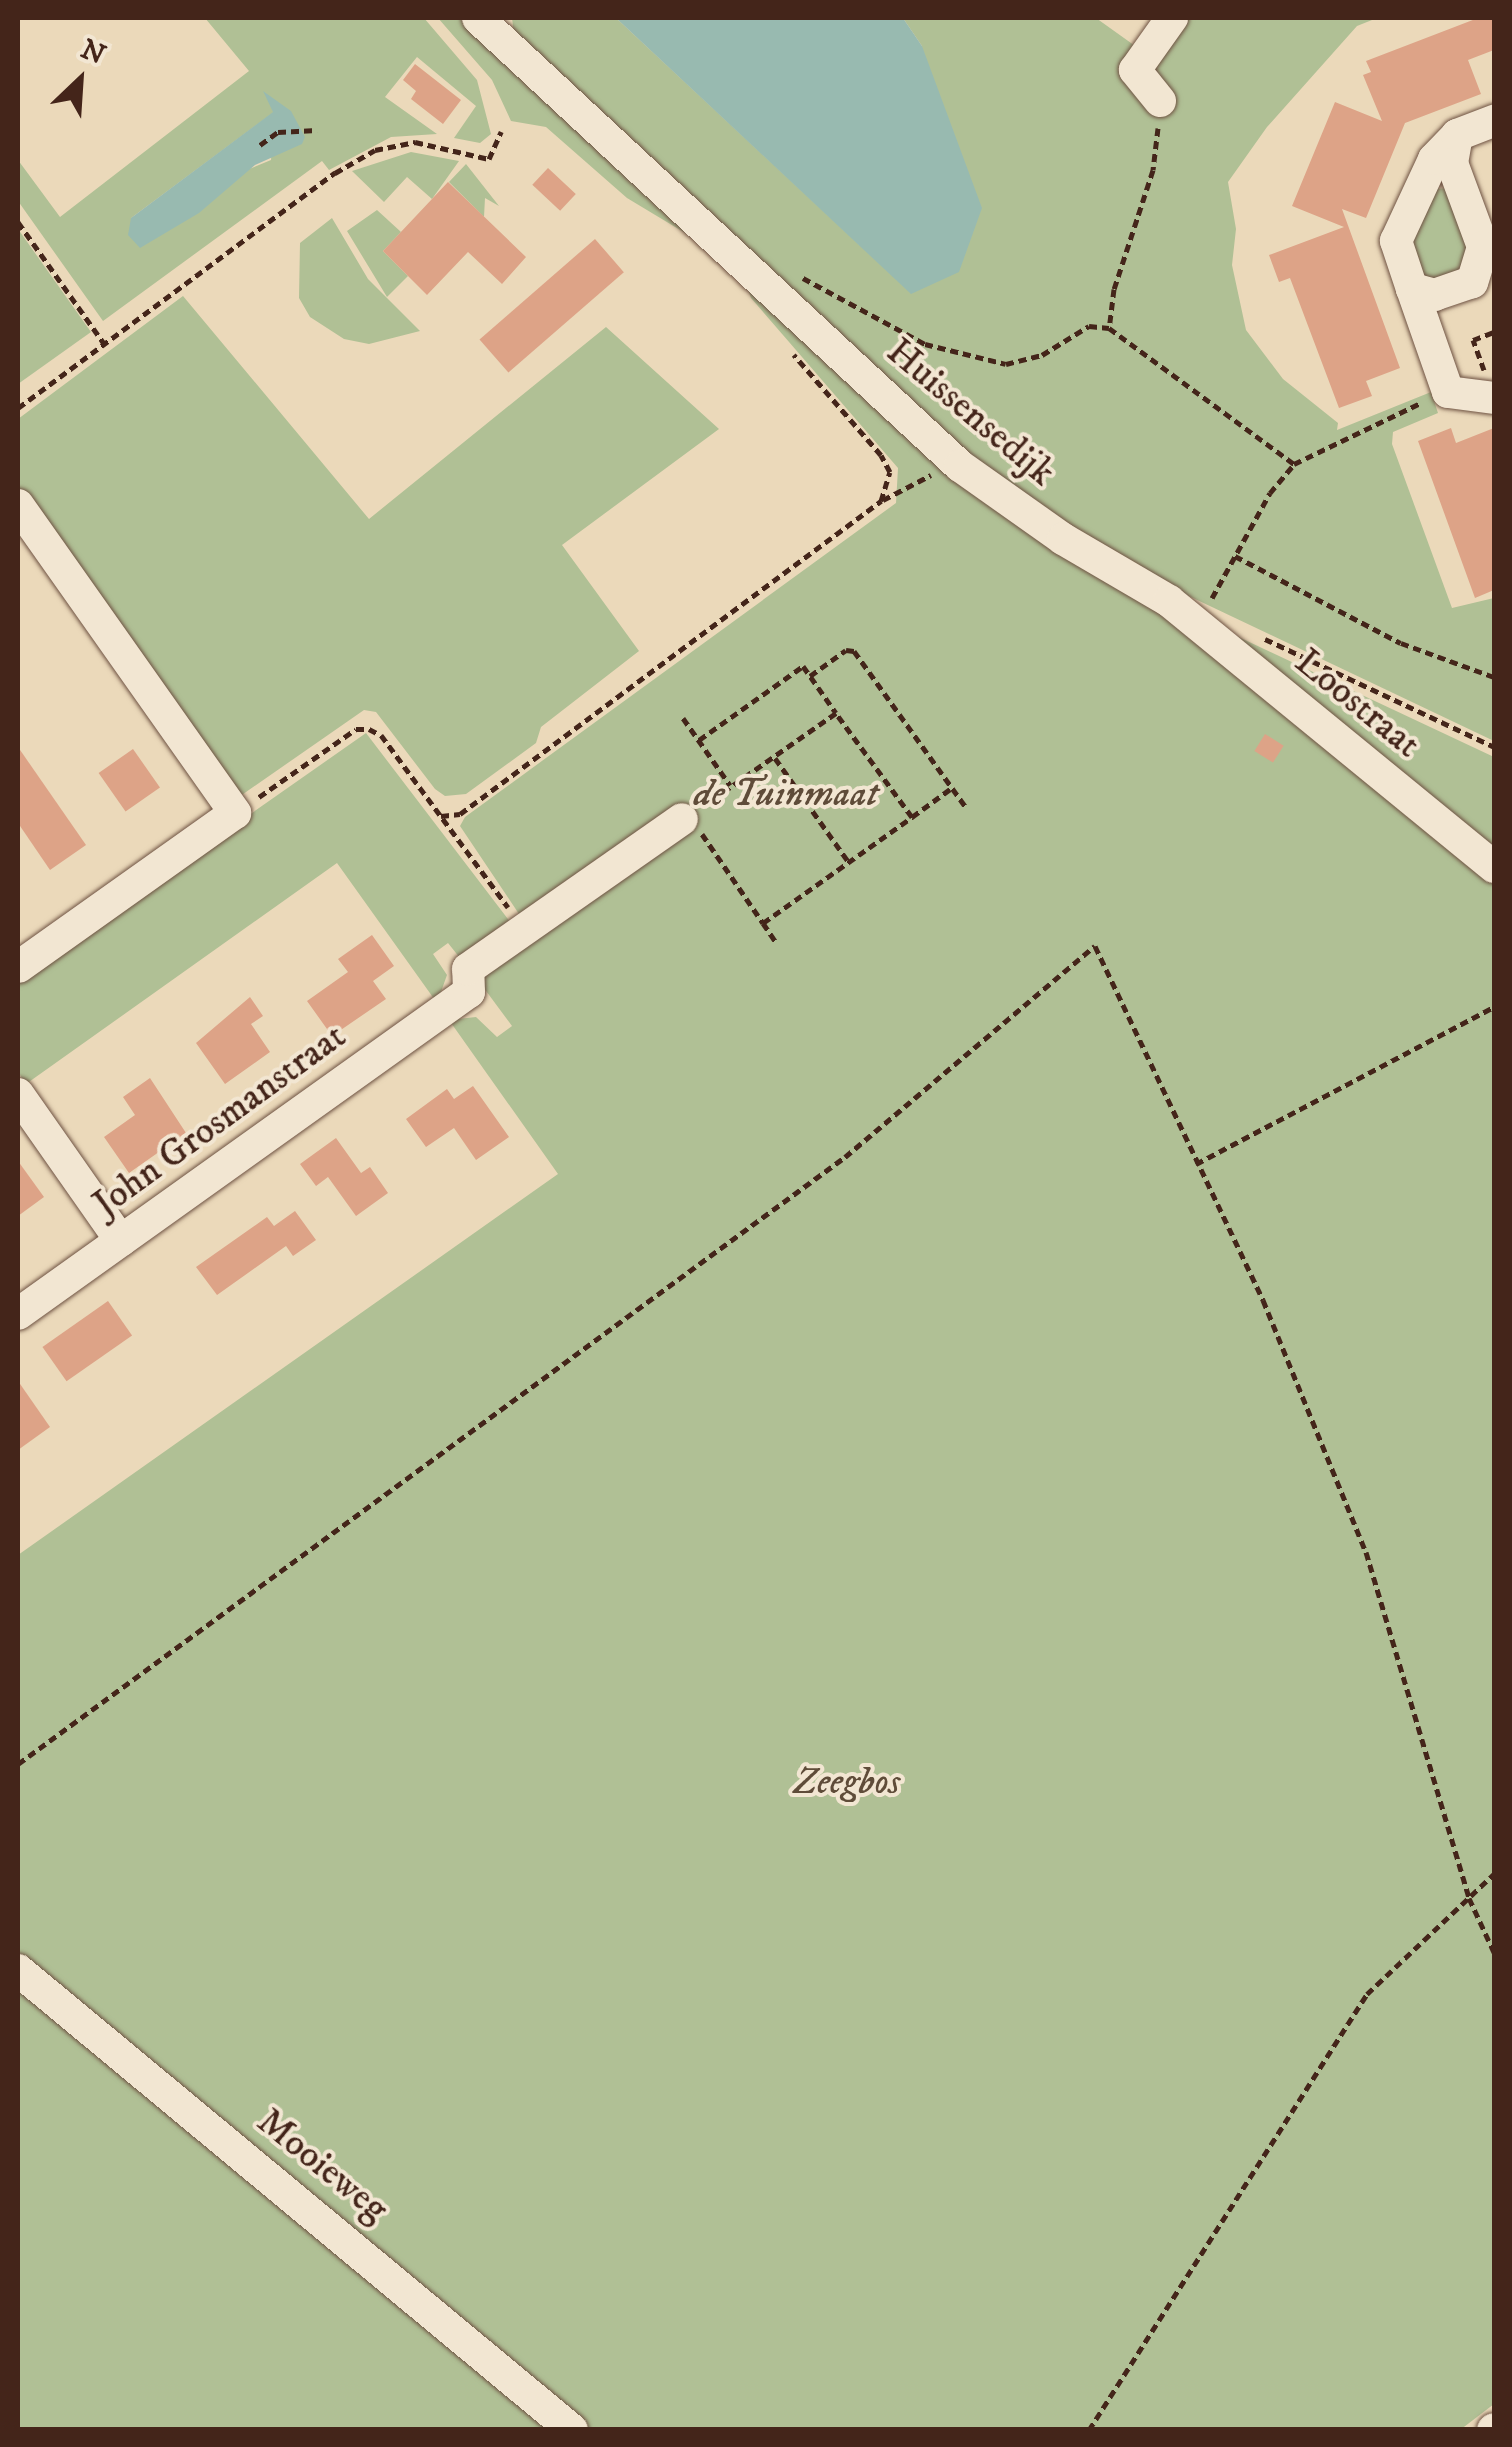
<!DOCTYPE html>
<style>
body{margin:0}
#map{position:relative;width:1512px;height:2447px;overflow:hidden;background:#ebd9ba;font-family:"IM FELL DW Pica",serif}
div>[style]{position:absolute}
.green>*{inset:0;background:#b0c095}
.water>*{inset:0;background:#98bab0}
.building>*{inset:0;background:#dda387;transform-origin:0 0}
.path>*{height:5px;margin-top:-2.5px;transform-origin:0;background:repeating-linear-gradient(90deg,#44251a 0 8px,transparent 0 13px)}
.roads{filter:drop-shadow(0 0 2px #6e5242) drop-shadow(0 0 2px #6e5242)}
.minor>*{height:32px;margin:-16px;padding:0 16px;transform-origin:16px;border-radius:16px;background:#f2e6d2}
span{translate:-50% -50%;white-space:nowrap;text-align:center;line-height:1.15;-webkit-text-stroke:8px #f2e6d2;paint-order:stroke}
.street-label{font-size:38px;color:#44251a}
.park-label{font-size:38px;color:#5f4c39;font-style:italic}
.frame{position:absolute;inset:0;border:20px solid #44251a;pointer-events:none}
.north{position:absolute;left:30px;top:30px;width:100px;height:100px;-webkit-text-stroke:8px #f2e6d2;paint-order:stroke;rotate:25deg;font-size:28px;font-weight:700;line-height:40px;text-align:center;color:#44251a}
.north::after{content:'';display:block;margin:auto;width:35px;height:45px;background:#44251a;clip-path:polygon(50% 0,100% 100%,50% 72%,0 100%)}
</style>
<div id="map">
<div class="green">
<div style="clip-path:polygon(evenodd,205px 18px,424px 18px,477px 80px,491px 134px,480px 143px,454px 138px,476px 106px,417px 57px,385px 97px,437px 134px,391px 137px,329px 170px,322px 161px,103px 321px,18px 201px,18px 160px,60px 217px,249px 71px,205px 18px,274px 112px,271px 160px,131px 218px,274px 112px)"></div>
<div style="clip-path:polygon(438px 18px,463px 18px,710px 248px,627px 198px,546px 127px,511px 121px,492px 80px)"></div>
<div style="clip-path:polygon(512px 18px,616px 18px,911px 293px,922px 46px,903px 18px,1096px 18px,1152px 58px,1181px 18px,1377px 18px,1357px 26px,1267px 127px,1228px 182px,1236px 229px,1232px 265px,1246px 330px,1283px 379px,1338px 423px,1337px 430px,1431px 392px,1438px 413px,1393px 432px,1392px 444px,1452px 608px,1494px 598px,1494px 741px,1134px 570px,1032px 508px,896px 396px,515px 42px)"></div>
<div style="clip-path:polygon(411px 152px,459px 161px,432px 199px,407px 177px,384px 202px,352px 171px)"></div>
<div style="clip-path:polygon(466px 164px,499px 206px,485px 198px,484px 217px,449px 182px)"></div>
<div style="clip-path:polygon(1450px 188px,1471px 248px,1464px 270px,1438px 280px,1417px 274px,1409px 244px,1434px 189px)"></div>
<div style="clip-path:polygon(377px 210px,401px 232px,383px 251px,408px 276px,387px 297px,347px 231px)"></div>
<div style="clip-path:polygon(332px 218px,368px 279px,420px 331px,369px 344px,344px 339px,310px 317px,299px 298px,300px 243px)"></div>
<div style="clip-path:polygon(18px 229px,91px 332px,18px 384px)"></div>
<div style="clip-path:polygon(745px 282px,1494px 880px,1494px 2404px,1460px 2430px,18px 2429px,18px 1555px,558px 1174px,449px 1020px,476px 1017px,497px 1037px,512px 1026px,475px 976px,523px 920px,460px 826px,465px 817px,896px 503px,898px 468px,751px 298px)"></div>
<div style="clip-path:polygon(183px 296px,369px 519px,606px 327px,719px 429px,562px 545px,639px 651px,541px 727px,536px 743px,466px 794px,445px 796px,435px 789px,376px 712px,364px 710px,236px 799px,18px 491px,18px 419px)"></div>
<div style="clip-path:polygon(1226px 631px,1494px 757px,1494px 858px)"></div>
<div style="clip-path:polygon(366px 733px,514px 927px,464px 963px,448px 943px,433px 954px,447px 975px,437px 1003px,337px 863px,26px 1084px,18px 1072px,18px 977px)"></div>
</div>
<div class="water">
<div style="clip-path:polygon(616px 18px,903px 18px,922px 46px,982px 208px,959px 272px,911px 294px)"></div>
<div style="clip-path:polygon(263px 91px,291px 111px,305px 137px,302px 144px,255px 165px,199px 213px,140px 248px,128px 235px,131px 218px,273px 112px)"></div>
</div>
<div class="building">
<div style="clip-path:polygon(1478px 18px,1494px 18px,1494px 50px,1468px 60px,1481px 94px,1405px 123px,1366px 218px,1342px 209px,1400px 368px,1366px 381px,1372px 396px,1339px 408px,1290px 278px,1279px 282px,1269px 255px,1344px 227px,1292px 206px,1335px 102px,1382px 121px,1363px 75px,1371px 72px,1366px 61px)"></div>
<div style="clip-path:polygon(415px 64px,461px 100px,443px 124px,411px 99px,416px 91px,403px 80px)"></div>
<div style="left:548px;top:168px;width:38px;height:23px;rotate:43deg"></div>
<div style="clip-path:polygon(448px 182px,526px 257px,502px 284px,468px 252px,427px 295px,383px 251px)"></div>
<div style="left:595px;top:239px;width:44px;height:153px;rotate:49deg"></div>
<div style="clip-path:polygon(1451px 428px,1456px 443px,1494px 428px,1494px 590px,1475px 598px,1418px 441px)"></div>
<div style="left:1265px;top:734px;width:22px;height:20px;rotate:32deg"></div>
<div style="clip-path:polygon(18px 747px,86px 845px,50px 870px,18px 823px)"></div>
<div style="left:133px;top:749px;width:47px;height:42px;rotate:55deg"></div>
<div style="clip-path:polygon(372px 935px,394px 966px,373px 981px,386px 999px,332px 1036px,307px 1001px,348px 972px,338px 959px)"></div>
<div style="clip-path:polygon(250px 997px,263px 1016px,251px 1024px,270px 1052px,225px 1084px,196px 1043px)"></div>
<div style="clip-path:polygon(150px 1078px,186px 1133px,129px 1173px,104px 1137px,135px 1115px,123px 1097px)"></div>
<div style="clip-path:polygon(473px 1086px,509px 1137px,476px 1160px,454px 1128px,426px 1147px,406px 1119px,447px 1089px,454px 1099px)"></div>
<div style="clip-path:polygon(336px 1138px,361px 1173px,370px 1167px,388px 1193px,356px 1216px,328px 1177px,316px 1186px,300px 1164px)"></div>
<div style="clip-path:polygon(18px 1161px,44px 1197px,18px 1216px)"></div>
<div style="clip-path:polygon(295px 1211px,316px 1240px,293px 1256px,286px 1246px,217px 1295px,196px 1267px,267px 1217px,274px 1226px)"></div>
<div style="left:108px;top:1301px;width:42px;height:80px;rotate:55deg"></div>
<div style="clip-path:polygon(18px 1381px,50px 1427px,18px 1450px)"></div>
</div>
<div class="path">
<div style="left:1158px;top:128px;width:42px;rotate:96.8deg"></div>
<div style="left:1153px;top:170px;width:125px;rotate:108.1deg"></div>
<div style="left:1114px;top:289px;width:39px;rotate:97deg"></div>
<div style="left:1109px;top:328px;width:230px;rotate:36.3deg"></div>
<div style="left:260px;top:145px;width:22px;rotate:-36deg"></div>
<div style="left:278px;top:132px;width:39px;rotate:-3deg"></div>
<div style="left:18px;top:222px;width:151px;rotate:54.7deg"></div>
<div style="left:803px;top:278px;width:139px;rotate:28.4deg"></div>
<div style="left:925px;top:344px;width:83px;rotate:13.9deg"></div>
<div style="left:1006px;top:364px;width:37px;rotate:-14deg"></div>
<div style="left:1042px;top:355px;width:55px;rotate:-31.7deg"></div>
<div style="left:1089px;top:326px;width:20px;rotate:6deg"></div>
<div style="left:1484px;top:370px;width:32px;rotate:-110deg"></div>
<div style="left:1473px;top:340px;width:22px;rotate:-21deg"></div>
<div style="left:18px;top:408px;width:395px;rotate:-36.6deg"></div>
<div style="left:335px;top:173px;width:46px;rotate:-29.9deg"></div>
<div style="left:375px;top:150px;width:41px;rotate:-11.3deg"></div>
<div style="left:415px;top:142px;width:76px;rotate:12.9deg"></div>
<div style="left:489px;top:159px;width:30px;rotate:-66deg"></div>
<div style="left:883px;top:500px;width:54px;rotate:-27.5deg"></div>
<div style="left:1235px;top:556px;width:187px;rotate:27.7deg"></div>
<div style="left:1401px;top:643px;width:99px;rotate:20.1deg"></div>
<div style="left:1212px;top:598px;width:120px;rotate:-61.1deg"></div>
<div style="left:1270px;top:493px;width:38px;rotate:-50deg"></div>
<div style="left:1294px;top:464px;width:141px;rotate:-25.7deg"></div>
<div style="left:1265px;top:639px;width:253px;rotate:25.2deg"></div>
<div style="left:810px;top:676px;width:44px;rotate:-35.8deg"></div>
<div style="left:846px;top:650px;width:8px;rotate:7deg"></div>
<div style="left:854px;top:651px;width:191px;rotate:54.4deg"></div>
<div style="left:683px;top:718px;width:82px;rotate:55deg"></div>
<div style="left:699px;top:740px;width:128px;rotate:-35.4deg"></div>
<div style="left:803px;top:666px;width:57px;rotate:54.9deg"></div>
<div style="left:775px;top:758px;width:126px;rotate:54.7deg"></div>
<div style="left:259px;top:797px;width:118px;rotate:-35deg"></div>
<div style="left:356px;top:729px;width:13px"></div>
<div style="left:369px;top:729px;width:13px;rotate:27deg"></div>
<div style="left:381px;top:735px;width:214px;rotate:53.6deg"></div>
<div style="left:441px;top:816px;width:19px;rotate:-6deg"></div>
<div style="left:460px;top:814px;width:525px;rotate:-36.63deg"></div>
<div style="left:881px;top:501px;width:30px;rotate:-73deg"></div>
<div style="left:890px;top:472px;width:19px;rotate:-118deg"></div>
<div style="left:881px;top:455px;width:133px;rotate:-131deg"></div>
<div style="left:912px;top:817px;width:51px;rotate:-36.2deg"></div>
<div style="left:702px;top:834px;width:108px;rotate:55.6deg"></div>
<div style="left:763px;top:923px;width:183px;rotate:-35.4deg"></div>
<div style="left:912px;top:817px;width:129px;rotate:-126.2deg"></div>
<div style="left:836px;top:713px;width:159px;rotate:145deg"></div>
<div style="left:763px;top:923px;width:23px;rotate:56deg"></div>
<div style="left:1196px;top:1164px;width:337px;rotate:-27.8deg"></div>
<div style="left:18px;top:1764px;width:1026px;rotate:-36.28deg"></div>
<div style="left:845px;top:1157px;width:327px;rotate:-40.2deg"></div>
<div style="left:1095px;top:946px;width:392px;rotate:64.6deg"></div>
<div style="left:1263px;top:1300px;width:272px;rotate:67.8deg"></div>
<div style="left:1366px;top:1552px;width:361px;rotate:73.4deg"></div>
<div style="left:1469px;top:1898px;width:60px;rotate:65.2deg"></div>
<div style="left:1089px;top:2430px;width:517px;rotate:-57.48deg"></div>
<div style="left:1367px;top:1994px;width:175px;rotate:-43.4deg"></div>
</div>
<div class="roads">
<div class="minor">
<div style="left:478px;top:18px;width:658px;rotate:42.91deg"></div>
<div style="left:960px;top:466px;width:126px;rotate:35.3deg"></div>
<div style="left:1063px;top:539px;width:123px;rotate:30.3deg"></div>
<div style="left:1169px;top:601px;width:420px;rotate:39.3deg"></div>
<div style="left:1160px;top:101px;width:40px;rotate:-129deg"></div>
<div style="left:1135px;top:70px;width:64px;rotate:-54.6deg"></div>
<div style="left:1457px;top:135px;width:28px;rotate:100deg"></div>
<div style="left:1452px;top:163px;width:90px;rotate:69.7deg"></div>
<div style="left:1483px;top:247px;width:37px;rotate:107deg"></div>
<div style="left:1472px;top:282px;width:39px;rotate:161deg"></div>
<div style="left:1435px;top:295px;width:24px;rotate:-165deg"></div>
<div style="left:1412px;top:289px;width:51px;rotate:-108.4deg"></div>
<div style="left:1396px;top:241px;width:90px;rotate:-65.1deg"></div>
<div style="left:1434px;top:159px;width:33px;rotate:-46deg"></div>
<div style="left:1457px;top:135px;width:40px;rotate:-21deg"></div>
<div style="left:1412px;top:289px;width:109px;rotate:70.7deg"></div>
<div style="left:1448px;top:392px;width:46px;rotate:7.4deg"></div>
<div style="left:18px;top:505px;width:377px;rotate:54.8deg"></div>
<div style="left:235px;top:813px;width:266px;rotate:144.6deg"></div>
<div style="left:18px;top:1094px;width:179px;rotate:55deg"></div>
<div style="left:18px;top:1314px;width:554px;rotate:-35.53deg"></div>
<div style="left:469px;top:992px;width:23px;rotate:-92deg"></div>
<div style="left:468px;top:969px;width:261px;rotate:-35deg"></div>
<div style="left:18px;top:1970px;width:720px;rotate:39.7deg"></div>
<div style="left:1493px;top:2430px;width:1px;rotate:-45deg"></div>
</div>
</div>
<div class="street-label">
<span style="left:970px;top:413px;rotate:40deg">Huissensedijk</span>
<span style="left:1357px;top:704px;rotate:39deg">Loostraat</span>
<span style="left:220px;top:1121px;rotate:-36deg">John Grosmanstraat</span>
<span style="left:322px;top:2166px;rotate:39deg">Mooieweg</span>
</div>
<div class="park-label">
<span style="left:786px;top:795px">de Tuinmaat</span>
<span style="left:847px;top:1783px">Zeegbos</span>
</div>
<div class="frame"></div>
<div class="north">N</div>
</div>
